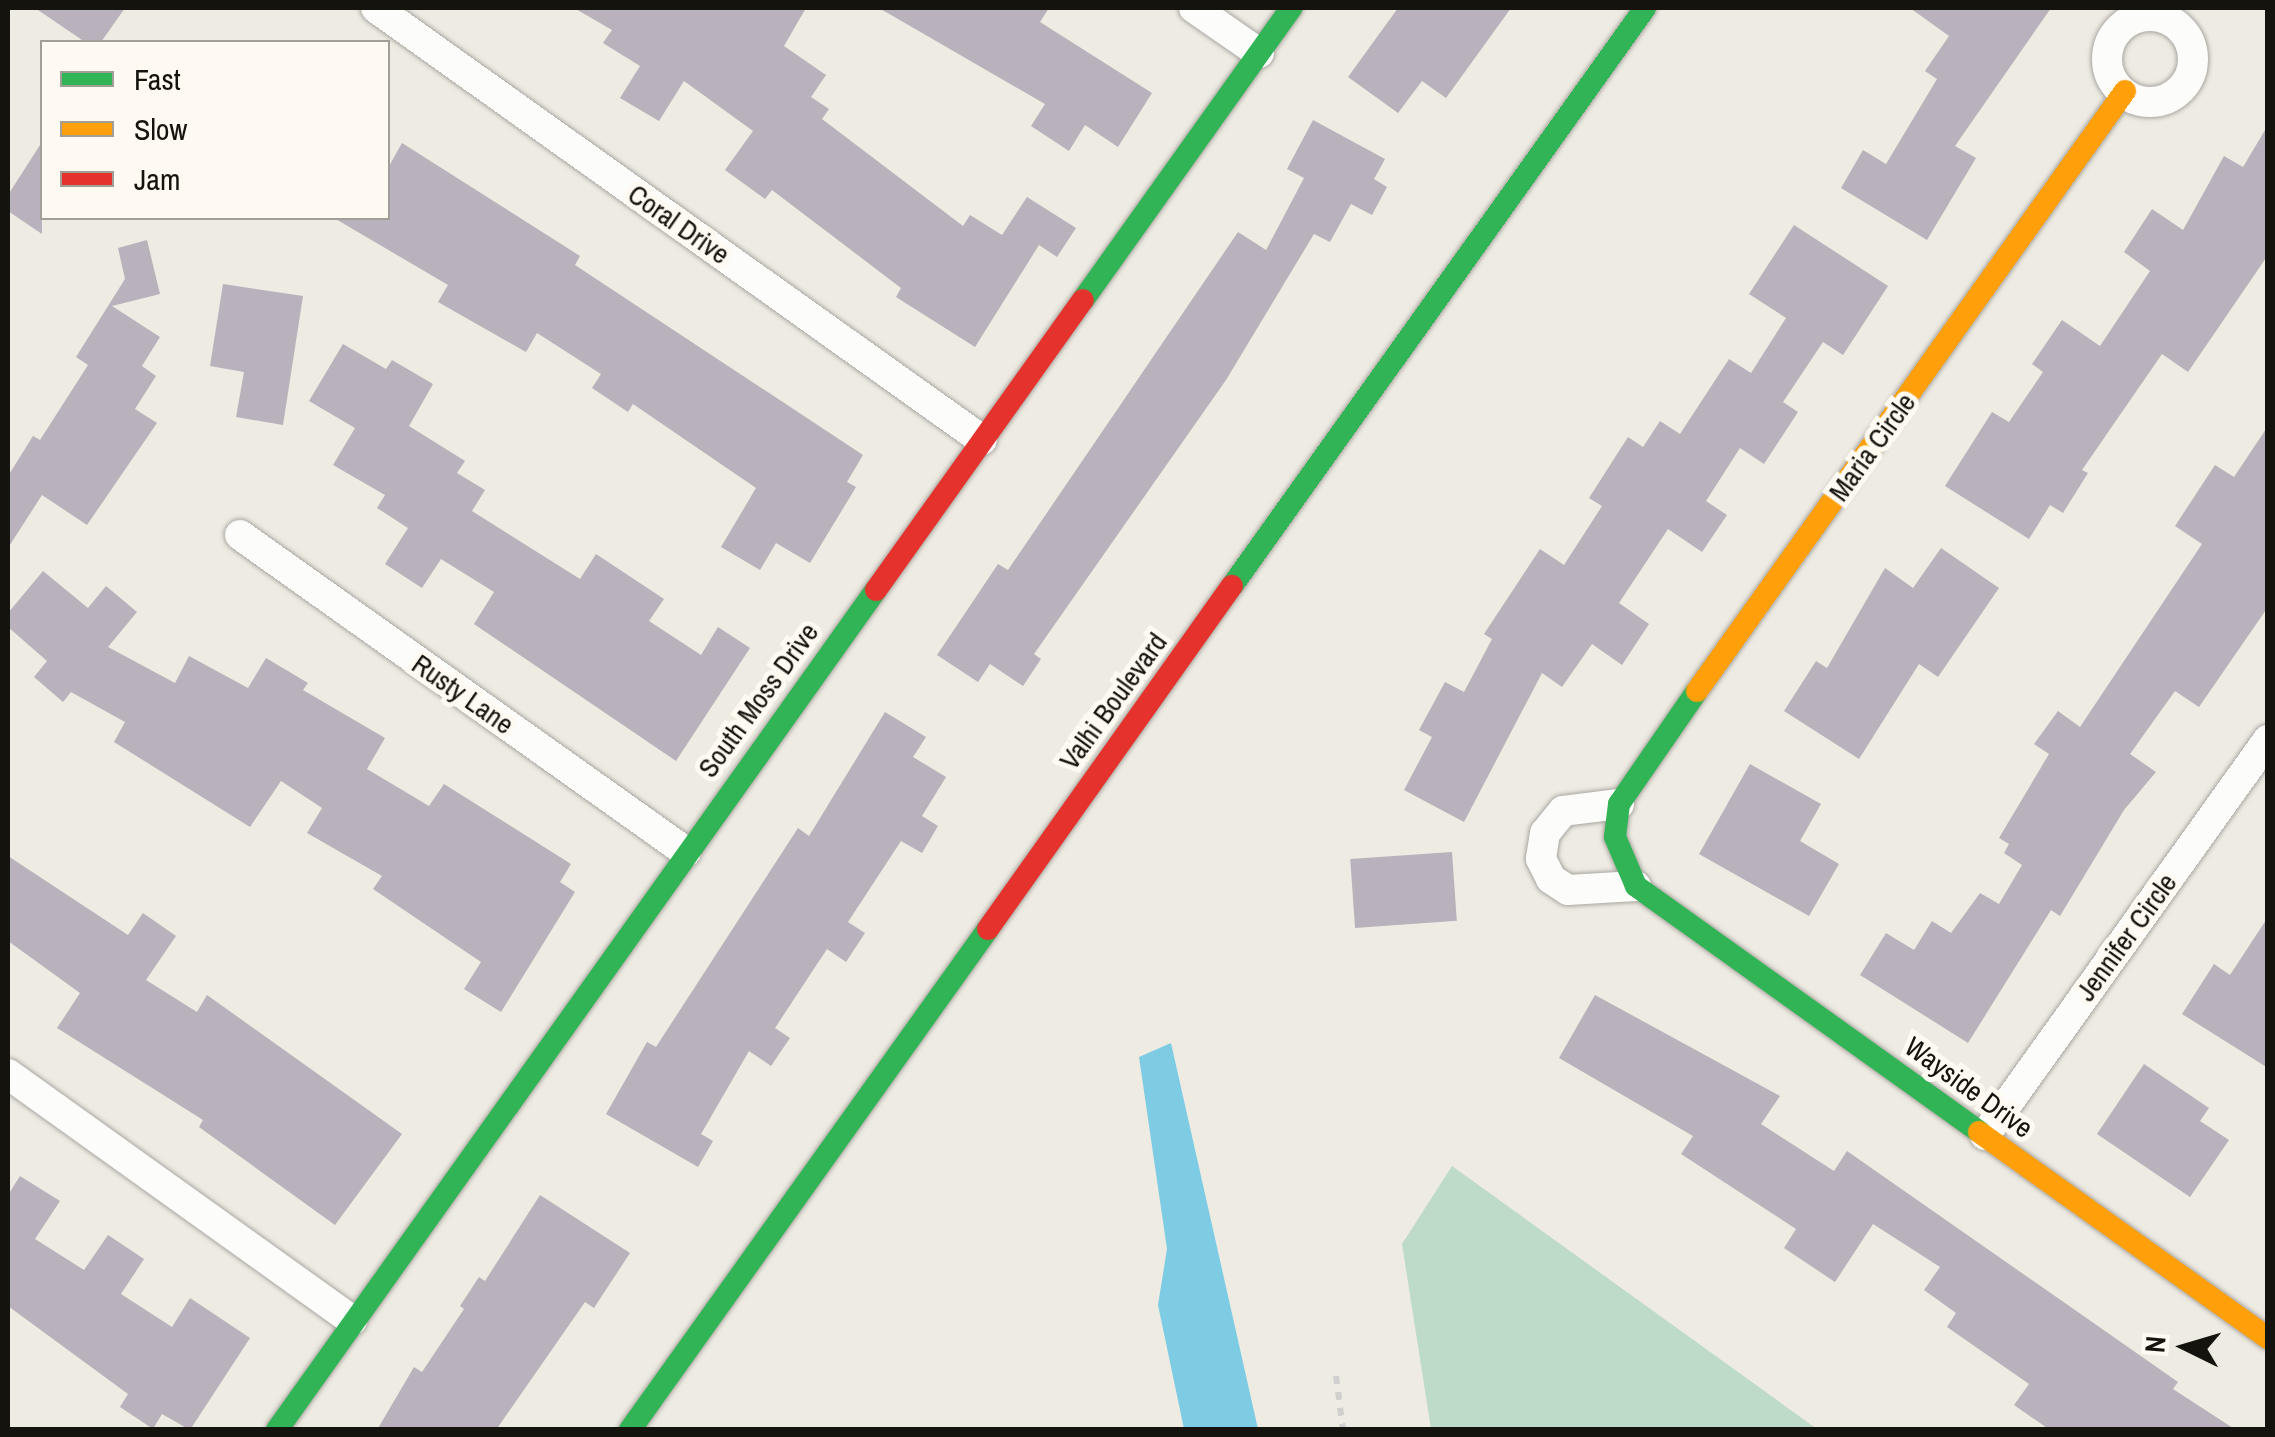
<!DOCTYPE html>
<style>
body{margin:0}
#map{position:relative;width:2275px;height:1437px;overflow:hidden;background:#eeebe3;font-family:"Archivo Narrow",sans-serif}
div>[style]{position:absolute}
.green>*{inset:0;background:#bedbc9}
.water>*{inset:0;background:#7dcce4}
.building>*{inset:0;background:#b9b1bb;transform-origin:0 0}
.path>*{height:6px;margin-top:-3px;transform-origin:0;background:repeating-linear-gradient(90deg,#d1d0ce 0 8px,transparent 0 16px)}
.roads{filter:drop-shadow(0 0 2px #a9a7a0) drop-shadow(0 0 2px #a9a7a0)}
.street>*{height:30px;margin:-15px;padding:0 15px;transform-origin:15px;border-radius:15px;background:#fcfcfb}
.street>.ring{margin:-15px;padding:0;box-sizing:content-box;background:none;border:30px solid #fcfcfb;border-radius:50%}
.fast>*{height:22px;margin:-11px;padding:0 11px;transform-origin:11px;border-radius:11px;background:#30b455}
.slow>*{height:22px;margin:-11px;padding:0 11px;transform-origin:11px;border-radius:11px;background:#ff9f0a}
.jam>*{height:22px;margin:-11px;padding:0 11px;transform-origin:11px;border-radius:11px;background:#e5322d}
span{translate:-50% -50%;white-space:nowrap;text-align:center;line-height:1.15;-webkit-text-stroke:10px #fefaf1;paint-order:stroke}
.street-label{font-size:28px;color:#15130e}
.frame{position:absolute;inset:0;border:10px solid #15130e;pointer-events:none}
.legend{position:absolute;left:40px;top:40px;width:350px;height:180px;box-sizing:border-box;background:#fefaf1;border:2px solid #a19e96;margin:0;padding:12px 18px;list-style:none;font-size:30px;color:#15130e}
.legend li{display:flex;align-items:center;gap:20px;height:50px}
.legend b{width:50px;border:2px solid #a19e96}
.north{position:absolute;left:2135px;top:1297px;width:100px;height:100px;-webkit-text-stroke:8px #fefaf1;paint-order:stroke;rotate:275deg;font-size:28px;font-weight:700;line-height:40px;text-align:center;color:#15130e}
.north::after{content:'';display:block;margin:auto;width:35px;height:45px;background:#15130e;clip-path:polygon(50% 0,100% 100%,50% 72%,0 100%)}
</style>
<div id="map">
<div class="green">
<div style="clip-path:polygon(1452px 1166px,1817px 1429px,1431px 1429px,1402px 1244px)"></div>
</div>
<div class="water">
<div style="clip-path:polygon(1171px 1043px,1258px 1429px,1184px 1429px,1158px 1305px,1167px 1249px,1139px 1057px)"></div>
</div>
<div class="building">
<div style="clip-path:polygon(35px 8px,125px 8px,101px 42px,85px 42px)"></div>
<div style="clip-path:polygon(574px 8px,806px 8px,784px 46px,826px 75px,811px 97px,829px 109px,822px 119px,963px 226px,970px 215px,1002px 235px,1027px 197px,1076px 228px,1057px 257px,1039px 245px,975px 347px,896px 297px,901px 288px,772px 190px,765px 199px,725px 170px,753px 131px,684px 81px,659px 121px,620px 98px,640px 66px,603px 43px,612px 30px)"></div>
<div style="clip-path:polygon(879px 8px,1049px 8px,1040px 22px,1152px 93px,1118px 147px,1085px 125px,1069px 151px,1031px 126px,1045px 104px)"></div>
<div style="clip-path:polygon(1398px 8px,1511px 8px,1446px 98px,1422px 81px,1398px 113px,1348px 77px)"></div>
<div style="clip-path:polygon(1910px 8px,2051px 8px,1955px 146px,1976px 158px,1927px 240px,1841px 188px,1863px 150px,1886px 164px,1937px 79px,1925px 71px,1949px 36px)"></div>
<div style="clip-path:polygon(1313px 120px,1385px 159px,1374px 179px,1387px 187px,1372px 215px,1351px 204px,1330px 242px,1314px 234px,1226px 380px,1034px 654px,1041px 659px,1023px 686px,990px 664px,978px 682px,937px 655px,998px 564px,1008px 570px,1238px 232px,1266px 250px,1304px 178px,1287px 169px)"></div>
<div style="clip-path:polygon(2268px 125px,2268px 255px,2188px 372px,2162px 354px,2082px 470px,2088px 473px,2063px 513px,2050px 505px,2029px 539px,1945px 486px,1992px 412px,2009px 422px,2043px 372px,2032px 364px,2062px 320px,2100px 346px,2150px 271px,2124px 252px,2152px 209px,2183px 230px,2224px 156px,2243px 167px)"></div>
<div style="clip-path:polygon(42px 142px,42px 234px,8px 211px,8px 195px)"></div>
<div style="clip-path:polygon(402px 143px,580px 256px,575px 265px,863px 455px,847px 482px,856px 487px,810px 563px,776px 543px,760px 570px,721px 547px,756px 488px,633px 404px,628px 412px,592px 388px,601px 374px,537px 333px,526px 352px,438px 302px,448px 285px,334px 218px,388px 218px,388px 168px)"></div>
<div style="clip-path:polygon(1794px 225px,1888px 286px,1843px 355px,1823px 342px,1783px 402px,1798px 412px,1764px 464px,1740px 448px,1706px 501px,1727px 515px,1702px 552px,1668px 529px,1619px 603px,1649px 624px,1622px 665px,1592px 644px,1562px 687px,1542px 673px,1464px 822px,1404px 790px,1432px 737px,1419px 730px,1445px 682px,1464px 692px,1492px 639px,1484px 634px,1540px 549px,1564px 565px,1602px 506px,1589px 498px,1628px 437px,1643px 447px,1660px 421px,1680px 434px,1729px 359px,1751px 373px,1786px 318px,1749px 294px)"></div>
<div style="clip-path:polygon(147px 240px,160px 294px,112px 306px,160px 337px,142px 366px,156px 376px,135px 409px,157px 423px,87px 525px,42px 495px,8px 548px,8px 476px,33px 436px,40px 440px,88px 365px,76px 357px,125px 279px,118px 248px)"></div>
<div style="clip-path:polygon(223px 284px,303px 296px,283px 425px,236px 417px,244px 372px,210px 366px)"></div>
<div style="clip-path:polygon(343px 344px,386px 369px,392px 360px,433px 384px,409px 426px,465px 461px,457px 473px,485px 490px,472px 511px,580px 579px,596px 554px,664px 599px,649px 621px,701px 655px,718px 627px,750px 648px,676px 761px,474px 624px,494px 592px,441px 559px,422px 588px,385px 564px,408px 528px,377px 508px,385px 495px,333px 465px,355px 428px,309px 401px)"></div>
<div style="clip-path:polygon(2268px 426px,2268px 607px,2199px 707px,2175px 691px,2130px 754px,2156px 772px,2124px 810px,2060px 916px,2051px 910px,1968px 1043px,1860px 975px,1886px 933px,1914px 950px,1932px 921px,1951px 933px,1980px 893px,1999px 904px,2022px 865px,2004px 853px,2009px 844px,1999px 838px,2049px 754px,2034px 744px,2058px 711px,2080px 727px,2202px 544px,2175px 526px,2215px 465px,2234px 477px)"></div>
<div style="clip-path:polygon(1941px 548px,1999px 588px,1938px 677px,1919px 664px,1859px 759px,1784px 711px,1816px 661px,1827px 668px,1885px 568px,1913px 588px)"></div>
<div style="clip-path:polygon(43px 571px,88px 608px,106px 586px,137px 612px,108px 647px,175px 683px,189px 656px,248px 688px,266px 658px,308px 683px,303px 690px,385px 738px,367px 769px,429px 806px,444px 784px,571px 864px,560px 882px,575px 892px,501px 1012px,464px 989px,481px 962px,373px 889px,382px 876px,307px 833px,322px 808px,281px 781px,250px 827px,114px 742px,125px 722px,71px 692px,63px 702px,34px 677px,47px 661px,8px 627px,8px 613px)"></div>
<div style="clip-path:polygon(885px 712px,926px 737px,913px 757px,946px 777px,922px 816px,938px 826px,922px 853px,901px 841px,848px 922px,865px 933px,846px 962px,827px 949px,775px 1028px,790px 1038px,771px 1066px,749px 1051px,701px 1134px,713px 1141px,698px 1167px,606px 1114px,647px 1042px,656px 1047px,798px 828px,809px 836px)"></div>
<div style="clip-path:polygon(1750px 764px,1821px 804px,1800px 841px,1839px 864px,1809px 916px,1699px 854px)"></div>
<div style="left:1452px;top:852px;width:69px;height:102px;rotate:86deg"></div>
<div style="clip-path:polygon(8px 856px,128px 935px,143px 913px,176px 936px,146px 980px,197px 1012px,207px 995px,402px 1134px,335px 1225px,199px 1127px,203px 1120px,57px 1028px,80px 993px,8px 941px)"></div>
<div style="clip-path:polygon(2268px 917px,2268px 1068px,2182px 1014px,2214px 964px,2230px 975px)"></div>
<div style="clip-path:polygon(1595px 995px,1780px 1096px,1761px 1124px,1834px 1171px,1847px 1151px,2178px 1382px,2173px 1389px,2236px 1430px,2050px 1430px,2014px 1405px,2029px 1384px,1947px 1327px,1956px 1313px,1924px 1290px,1940px 1267px,1873px 1224px,1835px 1282px,1784px 1248px,1796px 1229px,1681px 1154px,1693px 1136px,1559px 1058px)"></div>
<div style="clip-path:polygon(2144px 1064px,2209px 1108px,2200px 1121px,2229px 1140px,2190px 1197px,2097px 1134px)"></div>
<div style="clip-path:polygon(20px 1176px,60px 1201px,35px 1239px,84px 1270px,108px 1235px,144px 1259px,121px 1294px,172px 1327px,190px 1298px,250px 1338px,190px 1430px,162px 1414px,153px 1429px,120px 1407px,128px 1394px,8px 1306px,8px 1195px)"></div>
<div style="clip-path:polygon(540px 1195px,630px 1253px,594px 1308px,585px 1302px,496px 1430px,377px 1430px,414px 1367px,422px 1372px,464px 1309px,460px 1306px,479px 1277px,485px 1281px)"></div>
</div>
<div class="path">
<div style="left:1336px;top:1376px;width:54px;rotate:82.6deg"></div>
</div>
<div class="roads">
<div class="street">
<div style="left:376px;top:8px;width:744px;rotate:35.48deg"></div>
<div style="left:1194px;top:8px;width:79px;rotate:34.7deg"></div>
<div class="ring" style="left:2107px;top:16px;width:56px;height:56px"></div>
<div style="left:240px;top:535px;width:547px;rotate:35.4deg"></div>
<div style="left:1619px;top:804px;width:56px;rotate:172.9deg"></div>
<div style="left:1563px;top:811px;width:28px;rotate:129deg"></div>
<div style="left:1545px;top:833px;width:26px;rotate:99deg"></div>
<div style="left:1541px;top:859px;width:22px;rotate:63deg"></div>
<div style="left:1551px;top:879px;width:20px;rotate:33deg"></div>
<div style="left:1568px;top:890px;width:68px;rotate:-3.4deg"></div>
<div style="left:8px;top:1074px;width:423px;rotate:35.6deg"></div>
<div style="left:1985px;top:1135px;width:486px;rotate:-54.4deg"></div>
</div>
<div class="fast">
<div style="left:1083px;top:300px;width:359px;rotate:-54.5deg"></div>
<div style="left:1232px;top:586px;width:710px;rotate:-54.45deg"></div>
<div style="left:1697px;top:691px;width:137px;rotate:124.6deg"></div>
<div style="left:1619px;top:804px;width:33px;rotate:97deg"></div>
<div style="left:1615px;top:837px;width:53px;rotate:66.8deg"></div>
<div style="left:1636px;top:886px;width:422px;rotate:35.6deg"></div>
<div style="left:277px;top:1430px;width:1032px;rotate:-54.51deg"></div>
<div style="left:630px;top:1430px;width:616px;rotate:-54.45deg"></div>
</div>
<div class="slow">
<div style="left:1697px;top:691px;width:737px;rotate:-54.5deg"></div>
<div style="left:1979px;top:1132px;width:355px;rotate:35.5deg"></div>
</div>
<div class="jam">
<div style="left:876px;top:590px;width:356px;rotate:-54.5deg"></div>
<div style="left:988px;top:929px;width:421px;rotate:-54.6deg"></div>
</div>
</div>
<div class="street-label">
<span style="left:679px;top:224px;rotate:35deg">Coral Drive</span>
<span style="left:1872px;top:447px;rotate:-54deg">Maria Circle</span>
<span style="left:463px;top:694px;rotate:35deg">Rusty Lane</span>
<span style="left:758px;top:700px;rotate:-54deg">South Moss Drive</span>
<span style="left:1113px;top:701px;rotate:-54deg">Valhi Boulevard</span>
<span style="left:2126px;top:937px;rotate:-54deg">Jennifer Circle</span>
<span style="left:1969px;top:1087px;rotate:36deg">Wayside Drive</span>
</div>
<div class="frame"></div>
<ul class="legend">
<li><b style="height:12px;background:#30b455"></b>Fast</li>
<li><b style="height:12px;background:#ff9f0a"></b>Slow</li>
<li><b style="height:12px;background:#e5322d"></b>Jam</li>
</ul>
<div class="north">N</div>
</div>
